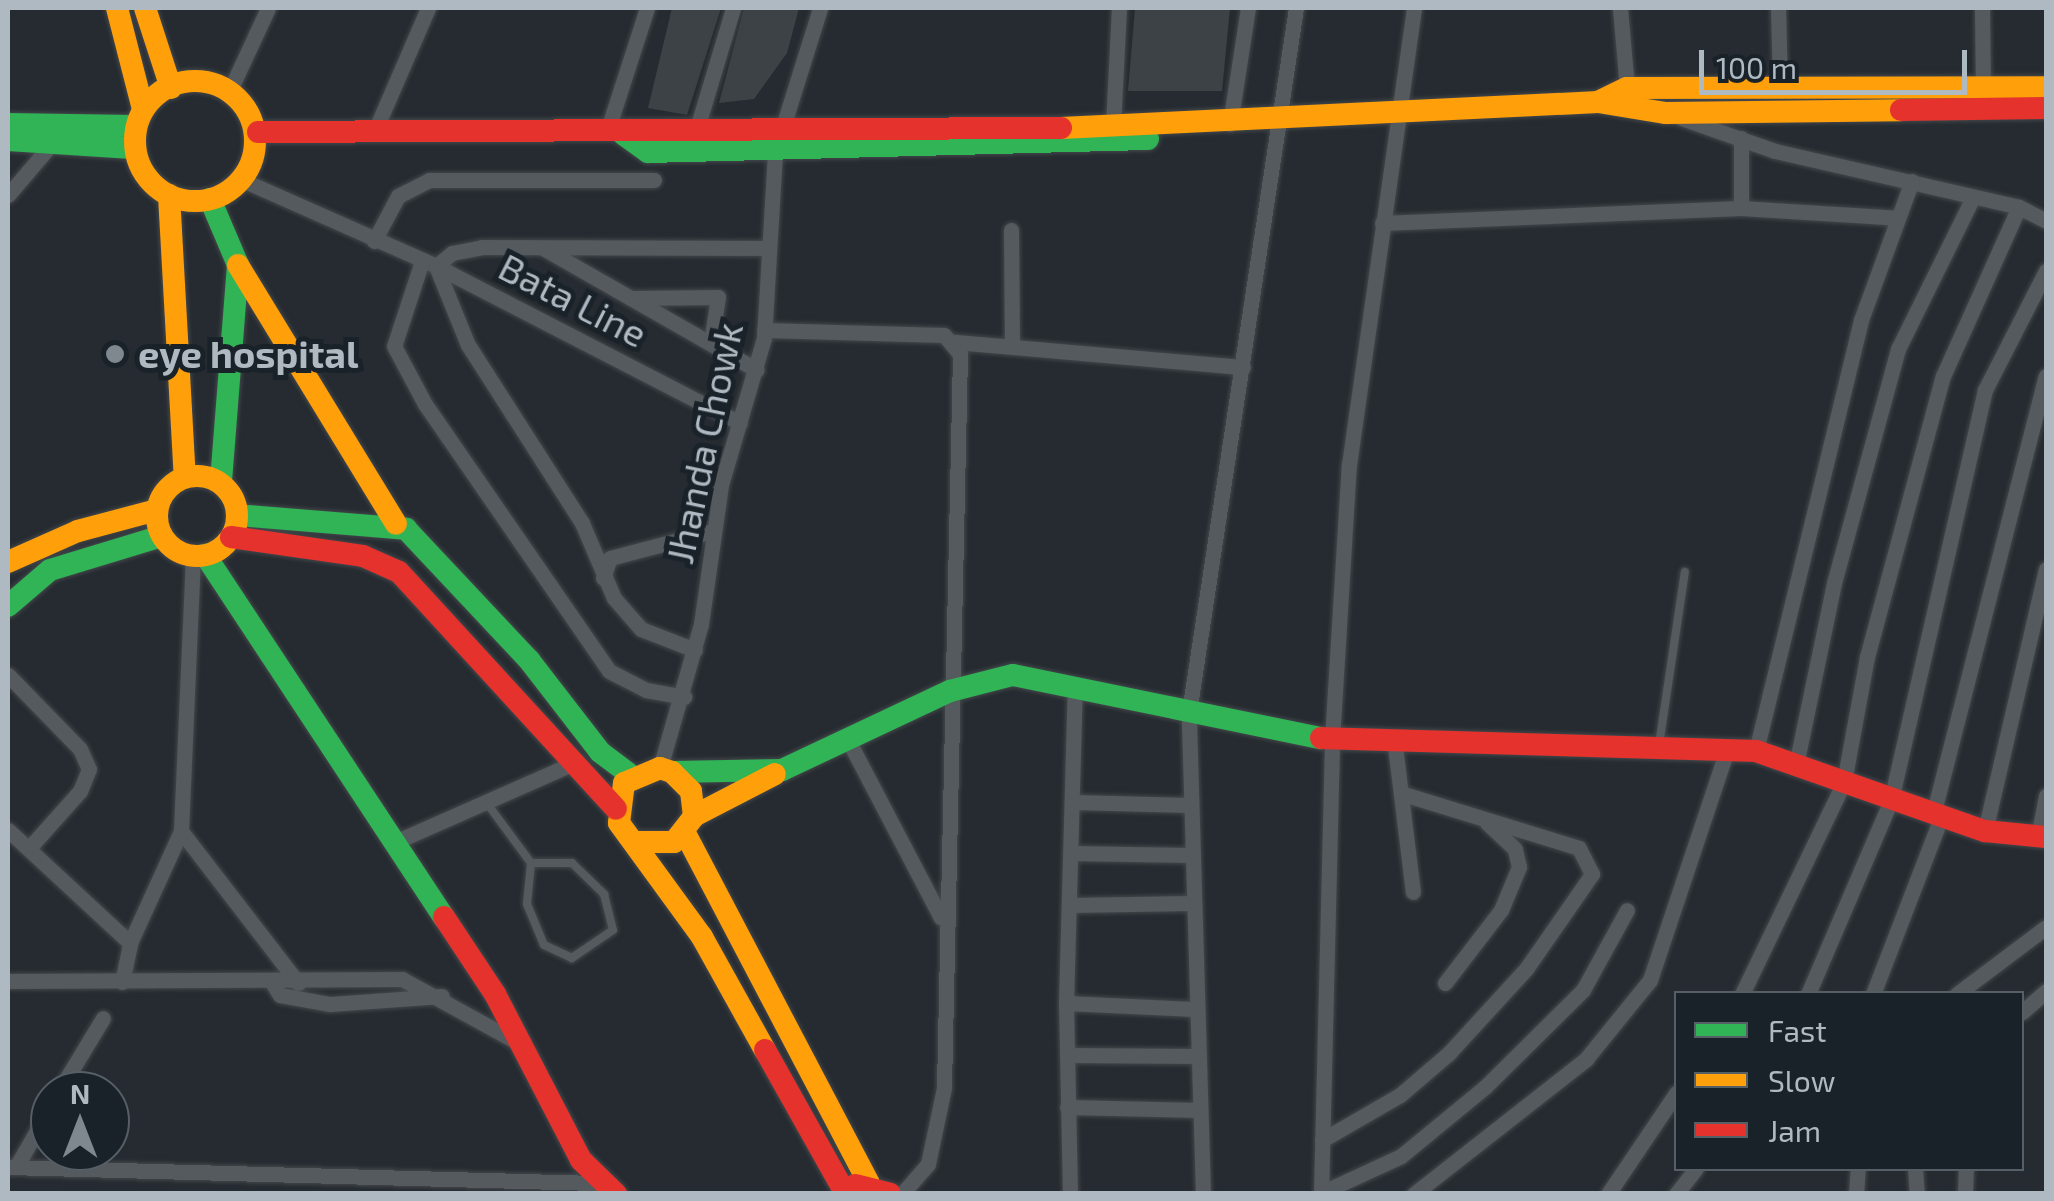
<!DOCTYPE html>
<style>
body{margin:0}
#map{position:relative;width:2054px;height:1201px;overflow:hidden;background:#252b30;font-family:"Exo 2",sans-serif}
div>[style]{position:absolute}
.building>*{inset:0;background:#3d4247}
.roads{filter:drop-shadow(0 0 2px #43474b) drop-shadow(0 0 2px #43474b)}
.lane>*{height:8px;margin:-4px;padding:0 4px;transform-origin:4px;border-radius:4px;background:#555a5e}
.street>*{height:15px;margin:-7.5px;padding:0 7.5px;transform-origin:7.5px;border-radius:7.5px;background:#555a5e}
.fast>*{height:22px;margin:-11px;padding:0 11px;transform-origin:11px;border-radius:11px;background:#30b455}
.slow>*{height:22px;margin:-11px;padding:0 11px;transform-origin:11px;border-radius:11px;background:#ff9f0a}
.slow>.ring{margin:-11px;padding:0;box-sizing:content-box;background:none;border:22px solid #ff9f0a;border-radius:50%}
.jam>*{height:22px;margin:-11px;padding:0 11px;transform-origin:11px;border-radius:11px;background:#e5322d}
.dots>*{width:28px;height:28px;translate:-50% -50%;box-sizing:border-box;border:5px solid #1a2229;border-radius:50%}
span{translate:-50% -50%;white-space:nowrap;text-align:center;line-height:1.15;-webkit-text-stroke:10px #1a2229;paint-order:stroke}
.street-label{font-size:38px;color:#afb9c2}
.poi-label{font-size:38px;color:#afb9c2;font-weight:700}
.left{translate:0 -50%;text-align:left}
.frame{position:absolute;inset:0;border:10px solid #afb9c2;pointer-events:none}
.legend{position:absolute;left:1674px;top:991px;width:350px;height:180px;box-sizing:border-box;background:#1a2229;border:2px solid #565e66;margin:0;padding:12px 18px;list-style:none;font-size:30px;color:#afb9c2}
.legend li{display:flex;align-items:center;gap:20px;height:50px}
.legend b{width:50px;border:2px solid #565e66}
.north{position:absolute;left:30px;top:1071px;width:100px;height:100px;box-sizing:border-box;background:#1a2229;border:2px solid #565e66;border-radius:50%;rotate:0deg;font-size:28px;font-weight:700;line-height:40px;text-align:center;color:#afb9c2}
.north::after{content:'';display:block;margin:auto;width:35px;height:45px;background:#7f878f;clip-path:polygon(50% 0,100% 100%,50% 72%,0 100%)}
.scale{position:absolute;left:1699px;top:50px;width:268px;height:45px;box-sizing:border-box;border:5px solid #afb9c2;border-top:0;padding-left:12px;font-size:30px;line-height:35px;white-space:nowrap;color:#afb9c2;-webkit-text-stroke:8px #1a2229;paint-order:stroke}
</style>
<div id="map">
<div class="building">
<div style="clip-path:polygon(672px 8px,721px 8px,687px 115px,648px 108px)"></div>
<div style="clip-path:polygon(744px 8px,799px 8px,787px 53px,754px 99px,719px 103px)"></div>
<div style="clip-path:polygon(1135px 8px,1230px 8px,1222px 91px,1128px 91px)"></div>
</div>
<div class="roads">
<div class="lane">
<div style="left:1659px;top:745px;width:175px;rotate:-81.5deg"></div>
<div style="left:486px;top:802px;width:76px;rotate:53.6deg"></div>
<div style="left:531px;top:863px;width:41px"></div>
<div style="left:572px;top:863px;width:45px;rotate:44.1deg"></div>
<div style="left:604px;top:894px;width:37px;rotate:76deg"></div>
<div style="left:613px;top:930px;width:50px;rotate:145.7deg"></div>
<div style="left:572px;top:958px;width:31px;rotate:-155deg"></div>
<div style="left:544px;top:945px;width:44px;rotate:-112.5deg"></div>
<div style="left:527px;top:904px;width:41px;rotate:-84.4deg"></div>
</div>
<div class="street">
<div style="left:1620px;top:8px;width:80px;rotate:85deg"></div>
<div style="left:1778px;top:8px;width:79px;rotate:88.5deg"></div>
<div style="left:1982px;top:8px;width:79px;rotate:89.3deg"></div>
<div style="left:230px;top:90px;width:90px;rotate:-65.1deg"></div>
<div style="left:1681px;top:118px;width:100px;rotate:19.3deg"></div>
<div style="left:1775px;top:151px;width:250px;rotate:12.9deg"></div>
<div style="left:2019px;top:207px;width:30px;rotate:27deg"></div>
<div style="left:1230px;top:124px;width:117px;rotate:-81.2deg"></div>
<div style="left:698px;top:125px;width:122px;rotate:-73.3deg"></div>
<div style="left:377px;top:126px;width:129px;rotate:-66.6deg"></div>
<div style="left:1113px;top:126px;width:118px;rotate:-87.1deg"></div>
<div style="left:607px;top:132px;width:130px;rotate:-72.1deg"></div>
<div style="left:1741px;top:138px;width:70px;rotate:90deg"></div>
<div style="left:240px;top:179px;width:214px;rotate:23.9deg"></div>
<div style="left:436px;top:266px;width:342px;rotate:27.3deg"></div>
<div style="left:8px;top:195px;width:71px;rotate:-49.6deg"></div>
<div style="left:1382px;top:223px;width:359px;rotate:-2.4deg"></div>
<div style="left:1741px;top:208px;width:157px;rotate:3.6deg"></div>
<div style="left:1011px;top:230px;width:113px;rotate:89.5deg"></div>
<div style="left:374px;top:241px;width:51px;rotate:-61.9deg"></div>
<div style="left:398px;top:196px;width:35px;rotate:-27deg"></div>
<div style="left:429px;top:180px;width:225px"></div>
<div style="left:543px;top:248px;width:246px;rotate:29.7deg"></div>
<div style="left:422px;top:261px;width:89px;rotate:108.2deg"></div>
<div style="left:394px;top:346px;width:66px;rotate:61.9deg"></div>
<div style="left:425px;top:404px;width:324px;rotate:55.4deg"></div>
<div style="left:609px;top:671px;width:42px;rotate:27.2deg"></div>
<div style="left:646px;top:690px;width:39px;rotate:10deg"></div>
<div style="left:630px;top:298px;width:88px;rotate:-0.7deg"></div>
<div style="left:718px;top:297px;width:46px;rotate:98.8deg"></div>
<div style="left:764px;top:330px;width:180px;rotate:1.6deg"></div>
<div style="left:944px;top:335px;width:25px;rotate:50deg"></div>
<div style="left:960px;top:354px;width:734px;rotate:91.25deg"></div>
<div style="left:944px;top:1088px;width:78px;rotate:101.9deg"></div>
<div style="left:928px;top:1164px;width:40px;rotate:131deg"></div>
<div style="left:955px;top:342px;width:289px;rotate:5deg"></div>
<div style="left:603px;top:578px;width:21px;rotate:-71deg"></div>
<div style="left:610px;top:558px;width:106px;rotate:-14.8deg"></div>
<div style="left:695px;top:650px;width:58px;rotate:-158.7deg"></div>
<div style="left:641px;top:629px;width:41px;rotate:-131.1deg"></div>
<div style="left:614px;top:598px;width:82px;rotate:-113.1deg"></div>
<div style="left:582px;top:523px;width:211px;rotate:-122.6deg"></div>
<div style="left:468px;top:345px;width:85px;rotate:-112.1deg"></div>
<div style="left:436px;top:266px;width:21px;rotate:-39deg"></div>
<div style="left:452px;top:253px;width:31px;rotate:-11deg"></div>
<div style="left:482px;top:247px;width:287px;rotate:0.2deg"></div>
<div style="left:8px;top:675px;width:103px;rotate:45.8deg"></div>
<div style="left:80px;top:749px;width:22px;rotate:66deg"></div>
<div style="left:89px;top:769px;width:24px;rotate:112deg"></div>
<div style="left:80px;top:791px;width:76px;rotate:131.8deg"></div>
<div style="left:846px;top:736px;width:205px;rotate:62.4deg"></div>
<div style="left:1395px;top:746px;width:147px;rotate:83deg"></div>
<div style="left:1756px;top:751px;width:444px;rotate:-76.3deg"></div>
<div style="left:1861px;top:320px;width:148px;rotate:-69.9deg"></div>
<div style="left:1796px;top:765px;width:186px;rotate:-78.2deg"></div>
<div style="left:1834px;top:583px;width:243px;rotate:-74.7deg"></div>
<div style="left:1898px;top:349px;width:169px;rotate:-63.7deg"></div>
<div style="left:660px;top:768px;width:150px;rotate:-74.1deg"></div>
<div style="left:701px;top:624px;width:140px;rotate:-81.8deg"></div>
<div style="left:721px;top:485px;width:153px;rotate:-73.7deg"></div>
<div style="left:764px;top:338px;width:186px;rotate:-86.6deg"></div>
<div style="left:775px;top:152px;width:151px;rotate:-72.6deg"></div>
<div style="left:1073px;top:802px;width:117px;rotate:1.5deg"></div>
<div style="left:1933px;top:815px;width:453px;rotate:-75.6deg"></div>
<div style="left:8px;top:830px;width:166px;rotate:42.8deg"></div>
<div style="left:181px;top:831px;width:192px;rotate:52.4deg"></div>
<div style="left:1985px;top:831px;width:269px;rotate:-76.9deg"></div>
<div style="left:2038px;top:837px;width:42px;rotate:-79deg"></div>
<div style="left:397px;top:841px;width:193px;rotate:-23.8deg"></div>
<div style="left:1071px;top:853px;width:119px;rotate:1deg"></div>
<div style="left:1069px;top:905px;width:123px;rotate:-0.9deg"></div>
<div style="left:8px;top:981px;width:394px;rotate:-0.3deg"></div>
<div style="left:402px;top:979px;width:131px;rotate:28.7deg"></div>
<div style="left:122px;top:982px;width:40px;rotate:-78deg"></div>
<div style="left:130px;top:943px;width:123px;rotate:-65.5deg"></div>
<div style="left:181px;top:831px;width:275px;rotate:-87.5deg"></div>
<div style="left:1445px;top:983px;width:92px;rotate:-52.5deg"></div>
<div style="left:1501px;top:910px;width:47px;rotate:-67.3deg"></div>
<div style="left:1519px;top:867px;width:18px;rotate:-103deg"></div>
<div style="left:1515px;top:849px;width:38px;rotate:-137deg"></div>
<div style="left:273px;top:984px;width:13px;rotate:58deg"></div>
<div style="left:280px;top:995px;width:51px;rotate:10.2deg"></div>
<div style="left:330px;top:1004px;width:112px;rotate:-4.1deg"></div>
<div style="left:1742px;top:994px;width:235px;rotate:-64.3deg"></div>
<div style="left:1844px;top:782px;width:127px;rotate:-79.6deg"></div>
<div style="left:1867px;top:657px;width:291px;rotate:-74.9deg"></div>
<div style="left:1943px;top:376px;width:185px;rotate:-65.8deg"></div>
<div style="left:1808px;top:994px;width:211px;rotate:-66.8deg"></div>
<div style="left:1891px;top:800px;width:421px;rotate:-77.1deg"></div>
<div style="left:1985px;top:390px;width:134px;rotate:-62.9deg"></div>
<div style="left:1873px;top:994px;width:189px;rotate:-68.9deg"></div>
<div style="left:1957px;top:994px;width:111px;rotate:-37deg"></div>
<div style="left:1066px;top:1003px;width:128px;rotate:2.7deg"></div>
<div style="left:2022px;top:1012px;width:32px;rotate:-41deg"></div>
<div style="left:1067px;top:1055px;width:131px;rotate:0.4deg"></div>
<div style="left:59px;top:1091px;width:85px;rotate:-58.9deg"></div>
<div style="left:1067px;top:1107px;width:133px;rotate:1.3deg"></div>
<div style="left:1322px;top:1140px;width:90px;rotate:-30deg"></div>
<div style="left:1400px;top:1095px;width:65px;rotate:-40.6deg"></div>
<div style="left:1449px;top:1053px;width:114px;rotate:-47.5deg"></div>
<div style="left:1526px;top:969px;width:116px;rotate:-55.2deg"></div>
<div style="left:1592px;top:874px;width:29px;rotate:-117deg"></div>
<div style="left:1579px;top:848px;width:183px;rotate:-162.9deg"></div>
<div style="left:8px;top:1167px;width:589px;rotate:1.56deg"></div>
<div style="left:16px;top:1167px;width:68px;rotate:-60deg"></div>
<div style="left:1915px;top:1168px;width:26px;rotate:86deg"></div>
<div style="left:1321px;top:1193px;width:88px;rotate:-24.8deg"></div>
<div style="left:1401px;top:1156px;width:109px;rotate:-39.4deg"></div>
<div style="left:1485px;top:1087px;width:138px;rotate:-44.7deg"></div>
<div style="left:1583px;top:990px;width:91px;rotate:-61.2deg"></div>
<div style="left:1070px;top:1194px;width:191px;rotate:-91.2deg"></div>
<div style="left:1066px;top:1003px;width:317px;rotate:-88.4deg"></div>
<div style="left:1203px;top:1194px;width:482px;rotate:-91.7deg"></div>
<div style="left:1189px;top:712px;width:712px;rotate:-81.36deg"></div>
<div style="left:1321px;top:1194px;width:454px;rotate:-88.6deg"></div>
<div style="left:1332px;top:740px;width:276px;rotate:-86.5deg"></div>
<div style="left:1349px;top:465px;width:462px;rotate:-81.9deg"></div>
<div style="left:1414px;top:1194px;width:219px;rotate:-38.1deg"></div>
<div style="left:1586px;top:1059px;width:102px;rotate:-51deg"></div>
<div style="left:1650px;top:980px;width:243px;rotate:-71.5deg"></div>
<div style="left:1608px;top:1194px;width:122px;rotate:-56deg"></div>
<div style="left:1676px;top:1194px;width:33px;rotate:-52deg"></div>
<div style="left:1856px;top:1194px;width:26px;rotate:-86deg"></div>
<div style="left:1965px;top:1194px;width:26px;rotate:-88deg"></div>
</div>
<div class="fast">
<div style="left:8px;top:124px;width:126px;rotate:0.9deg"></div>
<div style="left:623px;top:134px;width:31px;rotate:36deg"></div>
<div style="left:648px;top:152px;width:500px;rotate:-1.49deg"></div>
<div style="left:8px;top:140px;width:124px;rotate:3.7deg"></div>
<div style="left:210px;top:199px;width:72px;rotate:67deg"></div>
<div style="left:238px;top:265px;width:218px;rotate:94.5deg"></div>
<div style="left:237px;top:515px;width:170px;rotate:4.7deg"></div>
<div style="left:406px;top:529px;width:180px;rotate:46.8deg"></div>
<div style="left:529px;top:660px;width:116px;rotate:52.3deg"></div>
<div style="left:600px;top:752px;width:40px;rotate:37deg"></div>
<div style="left:205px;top:555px;width:434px;rotate:56.6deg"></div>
<div style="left:8px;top:606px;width:55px;rotate:-40.6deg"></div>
<div style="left:50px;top:570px;width:117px;rotate:-16.9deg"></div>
<div style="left:672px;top:772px;width:110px;rotate:-1deg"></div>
<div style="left:782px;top:770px;width:186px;rotate:-25.2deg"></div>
<div style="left:950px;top:691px;width:65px;rotate:-14.3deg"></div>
<div style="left:1013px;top:675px;width:314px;rotate:11.6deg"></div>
</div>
<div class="slow">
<div style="left:117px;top:8px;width:104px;rotate:75.6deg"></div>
<div style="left:145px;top:8px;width:84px;rotate:72deg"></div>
<div class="ring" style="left:135px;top:81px;width:98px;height:98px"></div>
<div style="left:1598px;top:102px;width:32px;rotate:-26deg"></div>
<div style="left:1627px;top:88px;width:419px;rotate:-0.1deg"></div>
<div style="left:1061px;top:128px;width:538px;rotate:-2.77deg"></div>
<div style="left:1598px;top:102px;width:69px;rotate:9.2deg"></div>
<div style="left:1666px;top:113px;width:235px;rotate:-0.7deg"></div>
<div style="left:169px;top:195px;width:282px;rotate:86.8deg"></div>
<div style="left:238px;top:265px;width:303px;rotate:58.6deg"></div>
<div class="ring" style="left:157px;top:476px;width:58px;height:58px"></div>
<div style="left:8px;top:562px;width:77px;rotate:-23.9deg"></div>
<div style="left:78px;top:531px;width:82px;rotate:-14.9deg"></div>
<div style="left:694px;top:816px;width:91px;rotate:-27.4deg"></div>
<div style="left:685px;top:833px;width:396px;rotate:62.3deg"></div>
<div style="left:638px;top:842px;width:36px"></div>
<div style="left:674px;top:842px;width:33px;rotate:-52deg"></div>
<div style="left:694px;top:816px;width:25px;rotate:-97deg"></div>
<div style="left:691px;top:791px;width:27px;rotate:-135deg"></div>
<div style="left:672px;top:772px;width:13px;rotate:-162deg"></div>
<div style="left:660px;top:768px;width:39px;rotate:157deg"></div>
<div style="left:624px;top:783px;width:40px;rotate:97.1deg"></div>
<div style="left:619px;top:823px;width:141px;rotate:53.9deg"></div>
<div style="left:702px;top:937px;width:129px;rotate:60.9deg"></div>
</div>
<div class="jam">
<div style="left:1901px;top:110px;width:145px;rotate:-0.8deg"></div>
<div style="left:258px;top:132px;width:803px;rotate:-0.29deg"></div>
<div style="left:231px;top:537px;width:133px;rotate:8.2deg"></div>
<div style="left:363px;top:556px;width:39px;rotate:24deg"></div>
<div style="left:399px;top:572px;width:321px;rotate:47.5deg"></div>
<div style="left:1321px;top:738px;width:435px;rotate:1.7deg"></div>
<div style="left:1756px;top:751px;width:243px;rotate:19.3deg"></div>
<div style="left:1985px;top:831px;width:61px;rotate:5.6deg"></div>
<div style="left:444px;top:917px;width:92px;rotate:56.5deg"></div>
<div style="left:495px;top:994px;width:187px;rotate:62.6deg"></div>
<div style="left:581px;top:1160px;width:49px;rotate:44.2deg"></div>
<div style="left:765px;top:1050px;width:162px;rotate:60.7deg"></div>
<div style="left:855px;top:1185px;width:36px;rotate:14deg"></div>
</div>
</div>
<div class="dots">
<div style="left:115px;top:354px;background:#7f878f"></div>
</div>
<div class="street-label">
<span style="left:573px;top:300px;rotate:27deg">Bata Line</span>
<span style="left:704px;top:443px;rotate:-78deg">Jhanda Chowk</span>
</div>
<div class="poi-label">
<span class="left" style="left:138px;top:354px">eye hospital</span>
</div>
<div class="frame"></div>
<ul class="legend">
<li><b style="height:12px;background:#30b455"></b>Fast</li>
<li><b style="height:12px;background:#ff9f0a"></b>Slow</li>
<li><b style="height:12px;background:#e5322d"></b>Jam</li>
</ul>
<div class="north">N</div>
<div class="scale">100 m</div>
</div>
